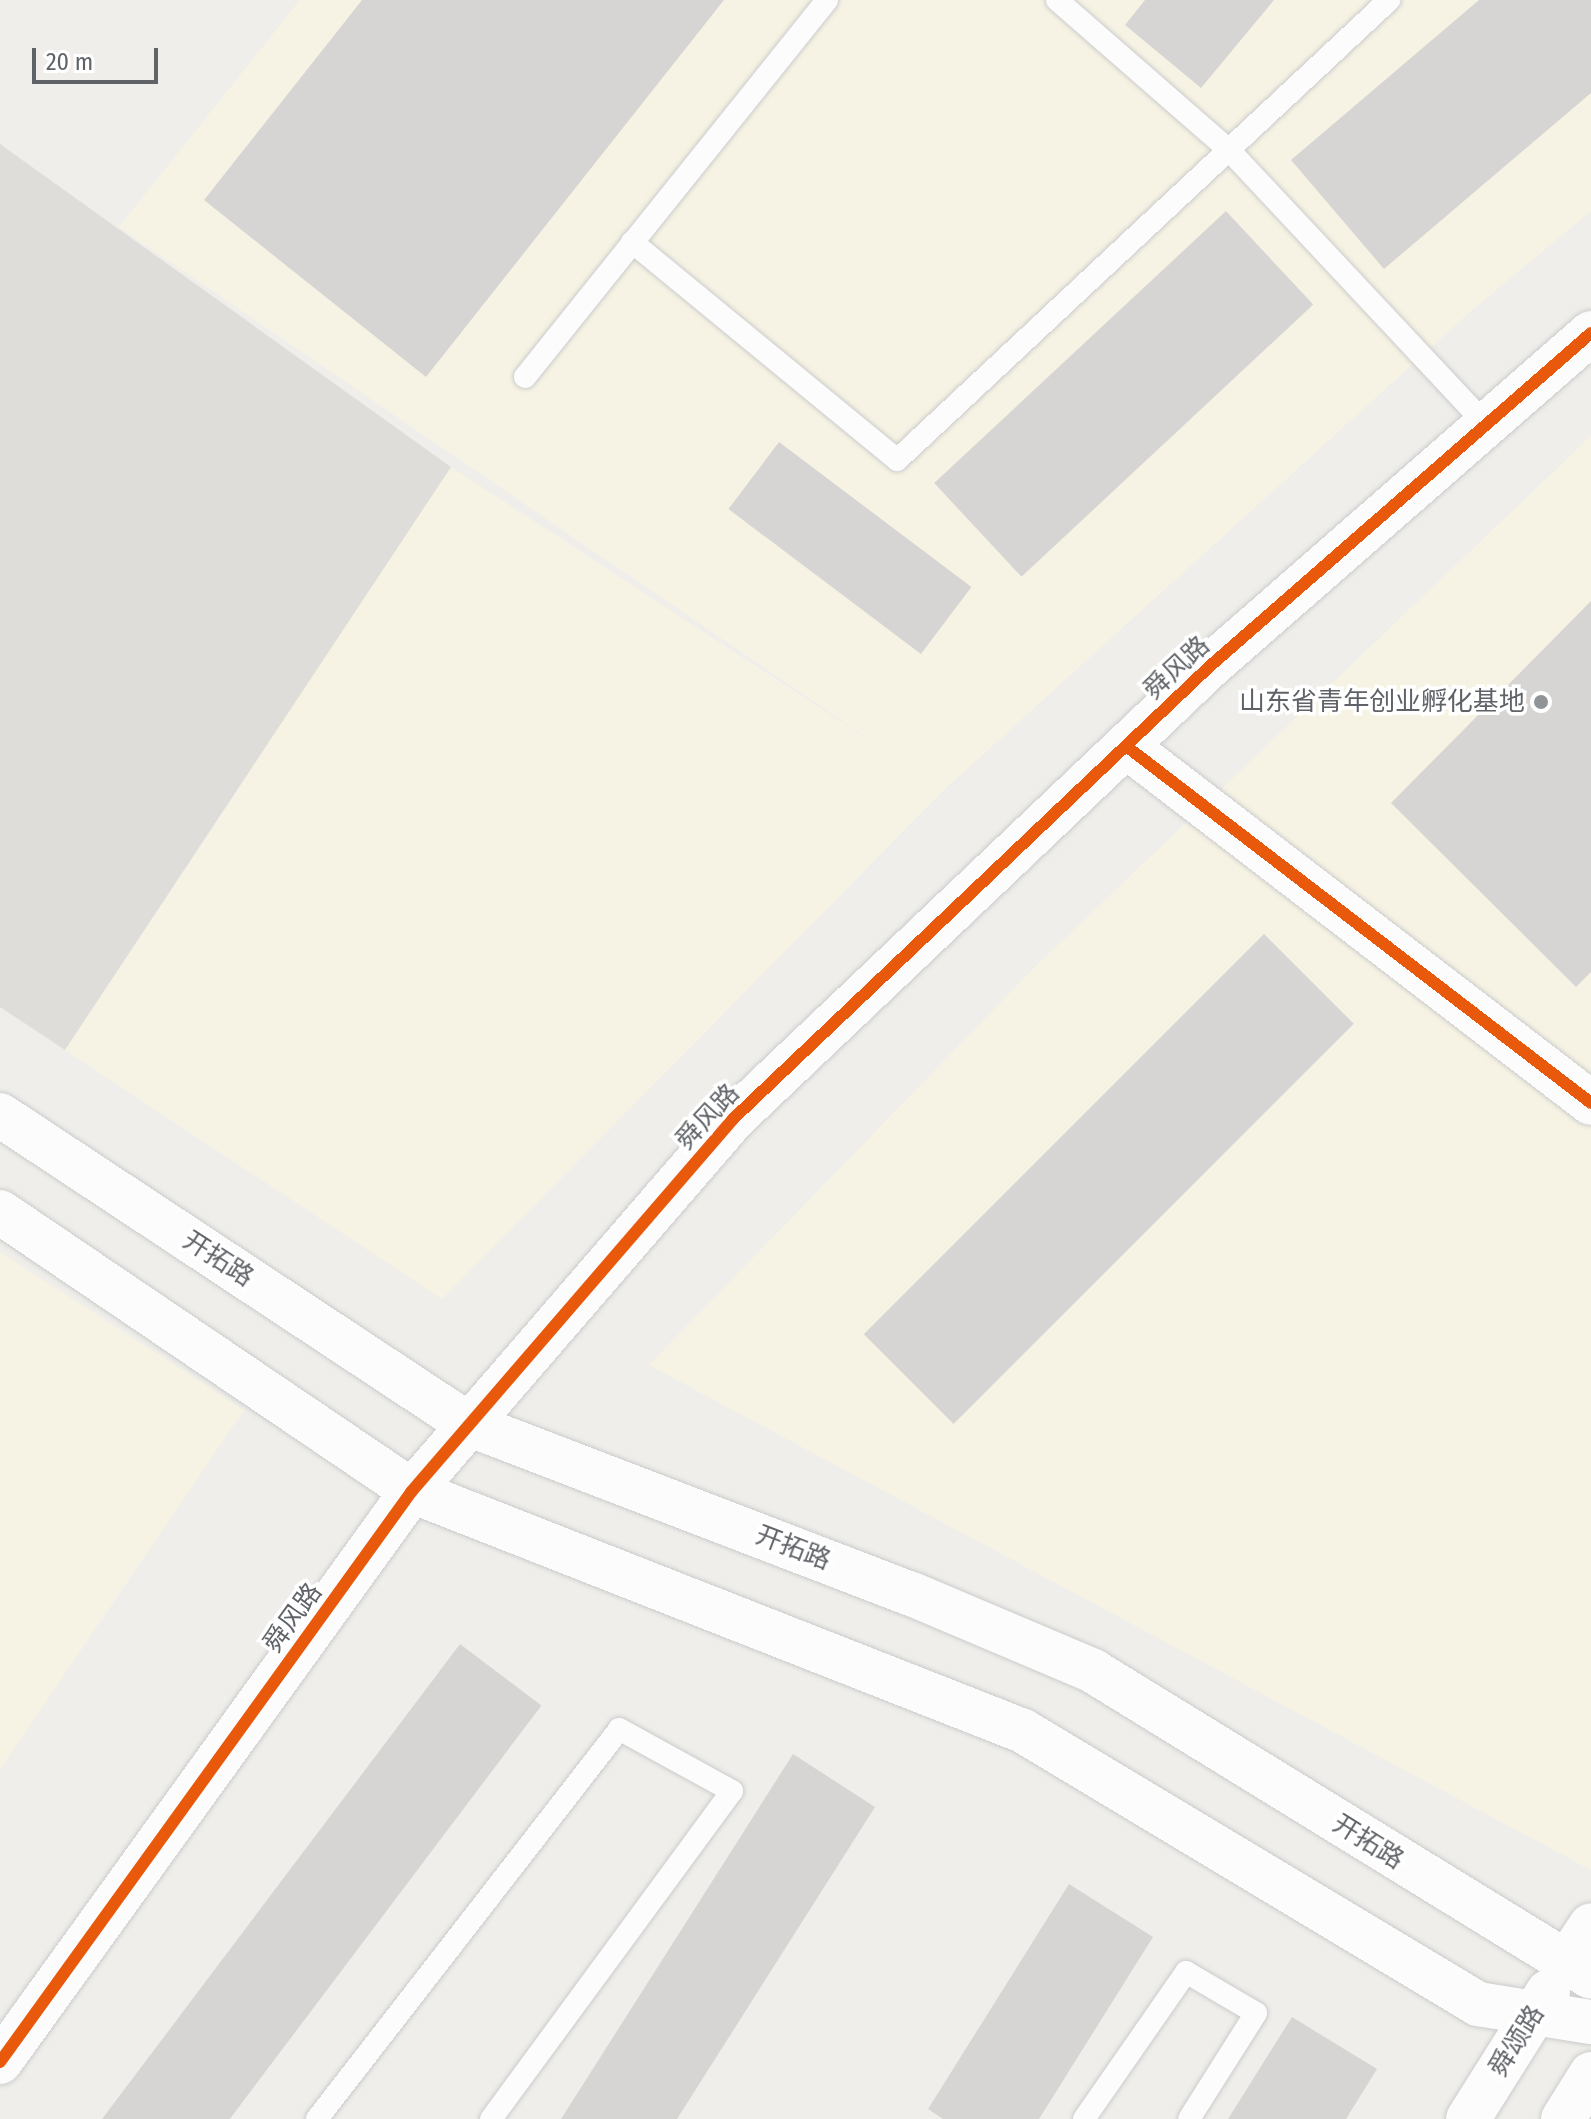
<!DOCTYPE html>
<meta charset="utf-8">
<style>
body{margin:0}
#map{position:relative;width:1591px;height:2119px;overflow:hidden;background:#efeeea;font-family:"Fira Sans Condensed","Noto Sans SC",sans-serif}
div>[style]{position:absolute}
.commercial>*{inset:0;background:#f7f3e4}
.industrial>*{inset:0;background:#dfddda}
.building>*{inset:0;background:#d6d5d3;transform-origin:0 0}
.roads{filter:drop-shadow(0 0 2px #cbcccc) drop-shadow(0 0 2px #cbcccc)}
.lane>*{height:22px;margin:-11px;padding:0 11px;transform-origin:11px;border-radius:11px;background:#fdfcfc}
.street>*{height:44px;margin:-22px;padding:0 22px;transform-origin:22px;border-radius:22px;background:#fdfcfc}
.secondary>*{height:44px;margin:-22px;padding:0 22px;transform-origin:22px;border-radius:22px;background:#fdfcfc}
.cycleway>*{height:12px;margin:-6px;padding:0 6px;transform-origin:6px;border-radius:6px;background:#e8590c}
.dots>*{width:22px;height:22px;translate:-50% -50%;box-sizing:border-box;border:4px solid #fff;border-radius:50%}
span{translate:-50% -50%;white-space:nowrap;text-align:center;line-height:1.15;-webkit-text-stroke:7px #fff;paint-order:stroke}
.street-label{font-size:26px;color:#5f6368}
.poi-label{font-size:26px;color:#5f6368}
.right{translate:-100% -50%;text-align:right}
.scale{position:absolute;left:32px;top:48px;width:126px;height:36px;box-sizing:border-box;border:4px solid #5f6368;border-top:0;padding-left:10px;font-size:24px;line-height:28px;white-space:nowrap;color:#5f6368;-webkit-text-stroke:6px #fff;paint-order:stroke}
</style>
<div id="map">
<div class="commercial">
<div style="clip-path:polygon(300px 0,1591px 0,1591px 211px,1471px 311px,944px 790px,442px 1299px,62px 1048px,451px 467px,892px 755px,119px 227px)"></div>
<div style="clip-path:polygon(1591px 436px,1591px 1870px,649px 1365px,1036px 966px)"></div>
<div style="clip-path:polygon(0 1252px,244px 1410px,0 1769px)"></div>
</div>
<div class="industrial">
<div style="clip-path:polygon(0 144px,451px 467px,65px 1050px,0 1007px)"></div>
</div>
<div class="building">
<div style="clip-path:polygon(362px 0,724px 0,426px 377px,204px 200px)"></div>
<div style="clip-path:polygon(1145px 0,1274px 0,1201px 88px,1125px 25px)"></div>
<div style="clip-path:polygon(1479px 0,1591px 0,1591px 93px,1384px 269px,1291px 160px)"></div>
<div style="left:1226px;top:211px;width:128px;height:399px;rotate:47deg"></div>
<div style="left:779px;top:442px;width:241px;height:84px;rotate:37deg"></div>
<div style="clip-path:polygon(1591px 601px,1591px 972px,1576px 987px,1391px 803px)"></div>
<div style="left:1264px;top:934px;width:127px;height:566px;rotate:45deg"></div>
<div style="left:460px;top:1644px;width:102px;height:595px;rotate:37deg"></div>
<div style="clip-path:polygon(793px 1754px,875px 1807px,677px 2119px,561px 2119px)"></div>
<div style="clip-path:polygon(1069px 1884px,1153px 1937px,1039px 2119px,943px 2119px,928px 2109px)"></div>
<div style="clip-path:polygon(1292px 2017px,1377px 2069px,1346px 2119px,1228px 2119px)"></div>
</div>
<div class="roads">
<div class="lane">
<div style="left:1057px;top:0;width:230px;rotate:41.1deg"></div>
<div style="left:1230px;top:151px;width:375px;rotate:46.9deg"></div>
<div style="left:632px;top:242px;width:343px;rotate:39.4deg"></div>
<div style="left:897px;top:460px;width:674px;rotate:-43.07deg"></div>
<div style="left:525px;top:377px;width:483px;rotate:-51.3deg"></div>
<div style="left:317px;top:2119px;width:493px;rotate:-52.2deg"></div>
<div style="left:619px;top:1729px;width:129px;rotate:28.8deg"></div>
<div style="left:732px;top:1791px;width:407px;rotate:126.3deg"></div>
<div style="left:1084px;top:2119px;width:179px;rotate:-55.2deg"></div>
<div style="left:1186px;top:1972px;width:81px;rotate:30.4deg"></div>
<div style="left:1256px;top:2013px;width:125px;rotate:122.3deg"></div>
</div>
<div class="street">
<div style="left:1126px;top:746px;width:586px;rotate:37.51deg"></div>
<div style="left:1566px;top:1963px;width:45px;rotate:-56.7deg"></div>
</div>
<div class="secondary">
<div style="left:0;top:1115px;width:561px;rotate:33.44deg"></div>
<div style="left:468px;top:1424px;width:475px;rotate:21deg"></div>
<div style="left:912px;top:1594px;width:197px;rotate:23deg"></div>
<div style="left:1093px;top:1671px;width:584px;rotate:31.57deg"></div>
<div style="left:0;top:1212px;width:498px;rotate:34.1deg"></div>
<div style="left:412px;top:1491px;width:656px;rotate:21.44deg"></div>
<div style="left:1023px;top:1731px;width:531px;rotate:30.96deg"></div>
<div style="left:1478px;top:2004px;width:114px;rotate:9.1deg"></div>
<div style="left:0;top:2062px;width:704px;rotate:-54.19deg"></div>
<div style="left:412px;top:1491px;width:491px;rotate:-49.2deg"></div>
<div style="left:733px;top:1119px;width:658px;rotate:-43.52deg"></div>
<div style="left:1210px;top:666px;width:506px;rotate:-41.15deg"></div>
<div style="left:1468px;top:2119px;width:150px;rotate:-57.8deg"></div>
<div style="left:1563px;top:2119px;width:53px;rotate:-58.1deg"></div>
</div>
</div>
<div class="cycleway">
<div style="left:1126px;top:746px;width:586px;rotate:37.51deg"></div>
<div style="left:0;top:2062px;width:704px;rotate:-54.19deg"></div>
<div style="left:412px;top:1491px;width:491px;rotate:-49.2deg"></div>
<div style="left:733px;top:1119px;width:658px;rotate:-43.52deg"></div>
<div style="left:1210px;top:666px;width:506px;rotate:-41.15deg"></div>
</div>
<div class="dots">
<div style="left:1541px;top:702px;background:#919496"></div>
</div>
<div class="street-label">
<span style="left:1177px;top:668px;rotate:-43deg">舜风路</span>
<span style="left:708px;top:1117px;rotate:-47deg">舜风路</span>
<span style="left:218px;top:1259px;rotate:33deg">开拓路</span>
<span style="left:793px;top:1548px;rotate:21deg">开拓路</span>
<span style="left:293px;top:1618px;rotate:-54deg">舜风路</span>
<span style="left:1368px;top:1842px;rotate:32deg">开拓路</span>
<span style="left:1517px;top:2041px;rotate:-58deg">舜颂路</span>
</div>
<div class="poi-label">
<span class="right" style="left:1525px;top:702px">山东省青年创业孵化基地</span>
</div>
<div class="scale">20 m</div>
</div>
